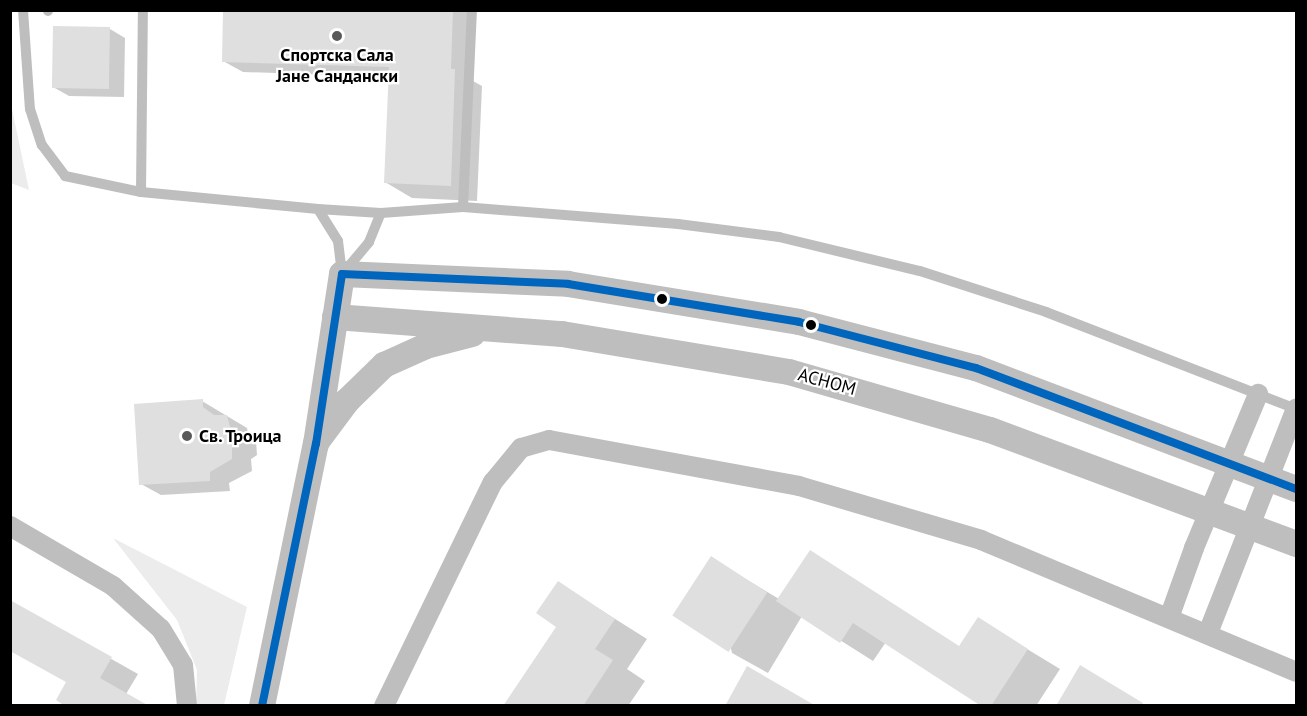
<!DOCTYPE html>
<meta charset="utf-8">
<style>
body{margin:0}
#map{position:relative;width:1307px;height:716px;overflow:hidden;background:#fff;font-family:"PT Sans",sans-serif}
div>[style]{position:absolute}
.green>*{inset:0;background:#ececec}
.shadow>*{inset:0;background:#0003}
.building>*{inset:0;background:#dfdfdf;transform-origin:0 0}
.service>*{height:10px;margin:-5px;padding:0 5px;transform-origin:5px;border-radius:5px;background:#bebebe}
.minor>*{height:20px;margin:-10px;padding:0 10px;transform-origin:10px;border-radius:10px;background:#bebebe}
.tertiary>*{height:26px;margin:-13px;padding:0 13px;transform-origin:13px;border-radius:13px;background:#bebebe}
.bus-1>*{height:8px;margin:-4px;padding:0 4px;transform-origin:4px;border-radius:4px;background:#0065bd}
.dots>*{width:16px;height:16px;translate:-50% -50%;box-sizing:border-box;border:3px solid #fff;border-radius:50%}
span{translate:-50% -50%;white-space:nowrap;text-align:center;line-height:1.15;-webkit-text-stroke:4.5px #fff;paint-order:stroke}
.poi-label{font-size:18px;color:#000;font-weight:700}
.left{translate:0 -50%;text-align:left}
.street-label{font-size:18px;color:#000}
.frame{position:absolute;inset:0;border:12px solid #000;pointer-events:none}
</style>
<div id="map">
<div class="green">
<div style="clip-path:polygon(11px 92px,12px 109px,29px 190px,11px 183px)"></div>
<div style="clip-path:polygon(113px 538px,247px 607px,224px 705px,196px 705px,197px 670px,177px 620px)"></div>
</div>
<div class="shadow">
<div style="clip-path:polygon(225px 10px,473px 10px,471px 80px,482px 86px,477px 201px,412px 198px,385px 182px,390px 77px,243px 72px,223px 61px)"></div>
<div style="clip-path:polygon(110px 29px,125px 38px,124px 97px,69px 96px,53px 87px)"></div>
<div style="clip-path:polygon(202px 401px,247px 428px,249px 437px,256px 441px,257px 455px,251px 459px,252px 471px,229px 483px,230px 491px,161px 495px,141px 484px)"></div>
<div style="clip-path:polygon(810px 552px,960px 647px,978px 619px,1060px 669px,1036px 706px,984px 706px,886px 642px,873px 661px,802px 616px,768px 673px,732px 653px,711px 558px,779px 599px)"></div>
<div style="clip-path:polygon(558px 583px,647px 639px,627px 669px,645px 681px,628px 706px,505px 706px,558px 626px)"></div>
<div style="clip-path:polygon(10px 602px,138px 674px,126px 694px,68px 682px)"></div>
</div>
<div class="building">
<div style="clip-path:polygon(223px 10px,453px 10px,451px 69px,455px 69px,451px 186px,384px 183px,389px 67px,222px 62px)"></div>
<div style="left:53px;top:26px;width:57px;height:62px;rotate:1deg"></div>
<div style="clip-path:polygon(203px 399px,203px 407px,214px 415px,227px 415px,230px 427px,236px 428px,238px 444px,232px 447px,232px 459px,210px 472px,210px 481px,139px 485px,134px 404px)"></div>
<div style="clip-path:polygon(810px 550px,959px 646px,978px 617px,1028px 649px,991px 706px,981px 706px,853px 623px,840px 643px,776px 601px)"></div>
<div style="left:711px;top:556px;width:67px;height:71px;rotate:33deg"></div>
<div style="clip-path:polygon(558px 581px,615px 619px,595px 649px,613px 660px,583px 706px,503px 706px,556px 627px,536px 613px)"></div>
<div style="clip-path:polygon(10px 600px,112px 657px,100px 678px,149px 706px,65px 706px,56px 700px,66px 682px,10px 651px)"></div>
<div style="clip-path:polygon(1080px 665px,1143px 703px,1141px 706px,1056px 706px)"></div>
<div style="clip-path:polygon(747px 666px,816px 706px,725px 706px)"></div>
</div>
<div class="service">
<div style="left:23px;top:10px;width:99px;rotate:86deg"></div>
<div style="left:30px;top:109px;width:38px;rotate:72deg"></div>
<div style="left:42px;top:145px;width:39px;rotate:53deg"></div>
<div style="left:65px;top:176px;width:78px;rotate:11.9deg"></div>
<div style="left:141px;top:192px;width:178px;rotate:5.5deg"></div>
<div style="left:318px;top:209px;width:63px;rotate:3.6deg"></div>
<div style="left:381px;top:213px;width:82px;rotate:-4.2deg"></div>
<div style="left:463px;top:207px;width:216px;rotate:4.5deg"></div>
<div style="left:678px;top:224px;width:102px;rotate:7.3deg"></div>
<div style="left:779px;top:237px;width:145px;rotate:13.6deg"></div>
<div style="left:920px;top:271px;width:133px;rotate:18deg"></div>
<div style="left:1046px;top:312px;width:268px;rotate:21.2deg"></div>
<div style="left:48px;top:11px;width:1px;rotate:-90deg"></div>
<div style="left:141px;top:192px;width:182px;rotate:-89.4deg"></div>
<div style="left:463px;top:207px;width:197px;rotate:-87.4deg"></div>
<div style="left:318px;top:209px;width:38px;rotate:58deg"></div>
<div style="left:338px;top:241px;width:33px;rotate:83deg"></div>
<div style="left:344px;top:272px;width:39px;rotate:-50deg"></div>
<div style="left:369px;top:242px;width:31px;rotate:-68deg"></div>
</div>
<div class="minor">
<div style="left:10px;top:526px;width:119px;rotate:30.2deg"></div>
<div style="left:113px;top:586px;width:64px;rotate:41.9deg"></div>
<div style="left:161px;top:629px;width:42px;rotate:58.6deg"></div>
<div style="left:183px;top:665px;width:41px;rotate:84.4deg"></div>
<div style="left:1169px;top:618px;width:74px;rotate:-70.3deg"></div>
<div style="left:1194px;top:548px;width:167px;rotate:-67.4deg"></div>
<div style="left:1208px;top:633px;width:241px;rotate:-68.6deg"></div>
<div style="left:384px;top:706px;width:249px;rotate:-64.1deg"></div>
<div style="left:493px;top:482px;width:44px;rotate:-50.5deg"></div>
<div style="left:521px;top:448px;width:29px;rotate:-16deg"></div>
<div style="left:549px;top:440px;width:254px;rotate:10.4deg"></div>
<div style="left:799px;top:486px;width:190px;rotate:16.5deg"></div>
<div style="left:981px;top:540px;width:342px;rotate:22.7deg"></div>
</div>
<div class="tertiary">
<div style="left:335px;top:317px;width:228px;rotate:4.3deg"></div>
<div style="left:562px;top:334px;width:230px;rotate:9.5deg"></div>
<div style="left:789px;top:372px;width:209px;rotate:16.1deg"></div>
<div style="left:990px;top:430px;width:327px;rotate:20.4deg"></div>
<div style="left:318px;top:440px;width:49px;rotate:-53.4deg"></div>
<div style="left:347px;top:401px;width:52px;rotate:-44.2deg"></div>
<div style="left:384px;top:365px;width:46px;rotate:-24.3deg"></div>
<div style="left:426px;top:346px;width:48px;rotate:-14.6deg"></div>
<div style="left:262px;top:706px;width:268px;rotate:-78.4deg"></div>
<div style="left:316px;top:444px;width:172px;rotate:-81.3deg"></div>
<div style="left:342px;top:274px;width:226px;rotate:2.5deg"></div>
<div style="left:568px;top:284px;width:234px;rotate:9.3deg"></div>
<div style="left:799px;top:322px;width:183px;rotate:14.6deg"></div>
<div style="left:976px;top:368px;width:342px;rotate:20.7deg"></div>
</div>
<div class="bus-1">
<div style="left:262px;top:706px;width:268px;rotate:-78.4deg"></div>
<div style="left:316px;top:444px;width:172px;rotate:-81.3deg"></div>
<div style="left:342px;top:274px;width:226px;rotate:2.5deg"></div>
<div style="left:568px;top:284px;width:234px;rotate:9.3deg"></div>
<div style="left:799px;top:322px;width:183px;rotate:14.6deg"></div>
<div style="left:976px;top:368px;width:342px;rotate:20.7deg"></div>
</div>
<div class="dots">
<div style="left:337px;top:36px;background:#595959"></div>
<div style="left:662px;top:299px;background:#000"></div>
<div style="left:811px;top:325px;background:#000"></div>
<div style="left:187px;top:436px;background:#595959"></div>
</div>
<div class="poi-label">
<span style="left:337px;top:66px">Спортска Сала<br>Јане Сандански</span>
<span class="left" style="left:199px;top:436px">Св. Троица</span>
</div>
<div class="street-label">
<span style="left:827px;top:382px;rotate:15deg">АСНОМ</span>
</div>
<div class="frame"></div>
</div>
